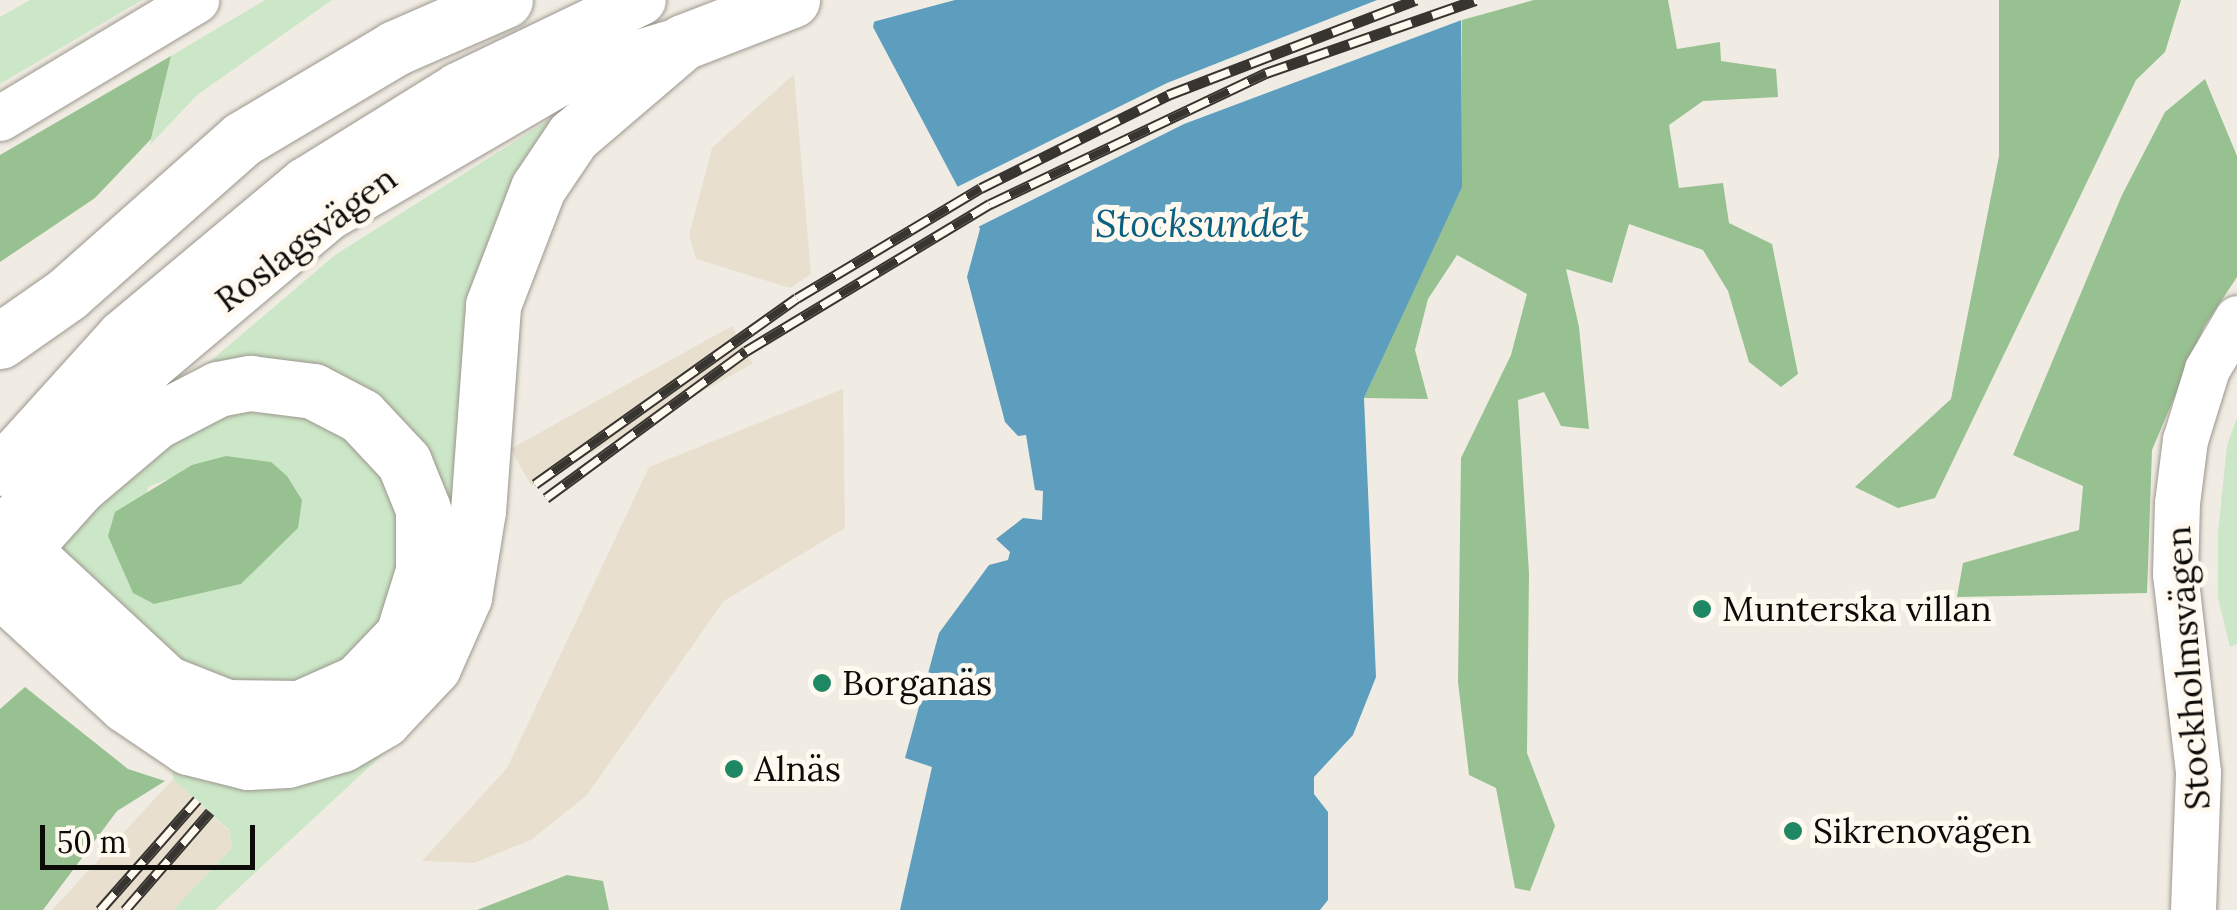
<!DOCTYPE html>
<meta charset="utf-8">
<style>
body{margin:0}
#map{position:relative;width:2237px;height:910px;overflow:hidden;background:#f1ece3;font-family:Lora,serif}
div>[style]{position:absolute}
.built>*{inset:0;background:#e8dfcf;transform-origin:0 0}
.green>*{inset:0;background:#cce7c7}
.forest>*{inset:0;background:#97c190}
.water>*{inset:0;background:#5d9ebe}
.pier>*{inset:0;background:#f1ece3}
.roads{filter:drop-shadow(0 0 2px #9c978e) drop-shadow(0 0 2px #9c978e)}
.secondary>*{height:45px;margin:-22.5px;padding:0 22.5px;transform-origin:22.5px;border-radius:22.5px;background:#fff}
.primary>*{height:50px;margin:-25px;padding:0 25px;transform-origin:25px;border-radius:25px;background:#fff}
.highway>*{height:55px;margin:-27.5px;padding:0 27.5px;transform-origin:27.5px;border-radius:27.5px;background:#fff}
.rail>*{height:11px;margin-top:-5.5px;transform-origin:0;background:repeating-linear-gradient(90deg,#fff9f0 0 22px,#383531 0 44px);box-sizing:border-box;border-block:2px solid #383531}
.dots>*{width:28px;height:28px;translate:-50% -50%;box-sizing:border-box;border:5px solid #fff9f0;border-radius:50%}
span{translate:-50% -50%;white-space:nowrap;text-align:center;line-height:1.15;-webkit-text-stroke:10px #fff9f0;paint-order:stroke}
.street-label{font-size:35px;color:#0d0b08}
.poi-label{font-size:35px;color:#0d0b08}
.left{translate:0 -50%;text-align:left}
.water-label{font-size:38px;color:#0a6081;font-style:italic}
.scale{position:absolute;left:40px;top:825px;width:215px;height:45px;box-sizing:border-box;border:5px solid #0d0b08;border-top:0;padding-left:12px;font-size:30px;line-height:35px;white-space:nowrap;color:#0d0b08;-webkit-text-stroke:8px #fff9f0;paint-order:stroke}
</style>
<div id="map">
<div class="built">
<div style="clip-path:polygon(794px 74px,811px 274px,790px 288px,696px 259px,689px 235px,712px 148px)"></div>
<div style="left:732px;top:326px;width:43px;height:253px;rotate:61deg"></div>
<div style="clip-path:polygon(843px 389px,845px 528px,724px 601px,587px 795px,531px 840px,474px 863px,422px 861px,507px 768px,649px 467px)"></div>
<div style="clip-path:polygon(173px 779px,229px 831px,232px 848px,173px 910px,52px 910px)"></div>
</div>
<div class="green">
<div style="clip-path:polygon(30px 0,142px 0,0 84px,0 17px)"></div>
<div style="clip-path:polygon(265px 0,332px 0,197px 95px,150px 145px,171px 56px)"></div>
<div style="clip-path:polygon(547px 121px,557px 121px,452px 536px,393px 425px,187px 381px,335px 255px)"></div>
<div style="clip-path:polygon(evenodd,292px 403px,358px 436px,404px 509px,400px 592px,363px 649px,300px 689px,215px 687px,50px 556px,132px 462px,209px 410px,292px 403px,226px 456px,271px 462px,298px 528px,241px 584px,155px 604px,134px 593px,129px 576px,148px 487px,226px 456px)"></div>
<div style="clip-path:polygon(2237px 418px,2237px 644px,2230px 647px,2218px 598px,2218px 532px,2227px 445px)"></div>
<div style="clip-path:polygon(438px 688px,381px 756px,215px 910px,173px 910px,232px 848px,229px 830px,173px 779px,171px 757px)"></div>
</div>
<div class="forest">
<div style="clip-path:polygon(1534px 0,1668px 0,1677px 49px,1720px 42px,1721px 61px,1776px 69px,1778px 97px,1703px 101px,1669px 125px,1679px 188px,1723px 183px,1729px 223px,1772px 244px,1798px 374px,1781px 387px,1749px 362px,1728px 291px,1703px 250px,1629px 224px,1612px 283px,1566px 269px,1579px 327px,1589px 429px,1561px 426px,1544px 392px,1518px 400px,1529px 573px,1527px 753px,1555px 826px,1530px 891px,1515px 888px,1496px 788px,1469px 775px,1458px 682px,1461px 458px,1511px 355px,1527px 294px,1457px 255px,1428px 299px,1415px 350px,1428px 399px,1364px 398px,1461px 187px,1462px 20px)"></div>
<div style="clip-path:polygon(1999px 0,2181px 0,2165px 52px,2136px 80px,1935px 498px,1898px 508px,1855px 487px,1951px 399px,1999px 156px)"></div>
<div style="clip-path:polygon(171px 56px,151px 139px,95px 198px,0 262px,0 155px)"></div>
<div style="clip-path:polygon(2205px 79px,2237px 156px,2237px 277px,2204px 327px,2152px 450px,2147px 593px,1957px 597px,1963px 563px,2079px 530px,2083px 486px,2013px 455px,2122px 195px,2165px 112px)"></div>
<div style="clip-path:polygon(226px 456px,271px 462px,287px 476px,302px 500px,298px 528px,241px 584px,154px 604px,133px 593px,108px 536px,115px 512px,192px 465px)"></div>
<div style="clip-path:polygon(25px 687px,128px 769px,165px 781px,117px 811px,43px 910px,0 910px,0 709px)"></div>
<div style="clip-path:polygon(567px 875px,603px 881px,609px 910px,477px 910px)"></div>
</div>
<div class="water">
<div style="clip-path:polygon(879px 0,1461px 0,1462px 187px,1364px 398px,1376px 677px,1353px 735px,1314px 777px,1314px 794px,1328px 812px,1328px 900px,1320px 910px,900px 910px,932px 767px,905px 758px,939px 633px,989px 565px,1008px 560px,1010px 552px,996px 539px,1023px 518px,1042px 520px,1043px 491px,1035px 490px,1026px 435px,1018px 436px,1005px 422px,967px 277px,980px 229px,873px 27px)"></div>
</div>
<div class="pier">
<div style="clip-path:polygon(874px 0,955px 0,869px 23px)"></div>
<div style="clip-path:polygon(1377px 0,1466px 0,1467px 18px,1184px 124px,974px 229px,953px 189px,1167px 83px)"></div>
</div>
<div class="roads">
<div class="secondary">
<div style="left:0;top:118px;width:229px;rotate:-31deg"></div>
<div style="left:2193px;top:910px;width:138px;rotate:-87.9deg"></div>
<div style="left:2198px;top:772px;width:199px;rotate:-96.6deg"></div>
<div style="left:2175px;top:574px;width:71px;rotate:-88.4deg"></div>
<div style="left:2177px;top:503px;width:64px;rotate:-82.8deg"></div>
<div style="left:2185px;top:440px;width:74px;rotate:-72.8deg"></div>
<div style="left:2207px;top:369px;width:59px;rotate:-59.5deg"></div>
</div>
<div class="primary">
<div style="left:0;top:471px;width:182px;rotate:-47.9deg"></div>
<div style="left:122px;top:336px;width:239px;rotate:-39.9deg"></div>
<div style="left:305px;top:183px;width:180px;rotate:-31.8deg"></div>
<div style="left:458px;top:88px;width:203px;rotate:-25.7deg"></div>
<div style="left:0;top:536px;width:227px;rotate:-48.6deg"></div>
<div style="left:150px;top:366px;width:234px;rotate:-40.2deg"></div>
<div style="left:329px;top:215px;width:274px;rotate:-30.2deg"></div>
<div style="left:566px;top:77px;width:122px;rotate:-16.7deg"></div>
</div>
<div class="highway">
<div style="left:0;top:341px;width:82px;rotate:-35deg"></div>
<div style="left:67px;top:294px;width:234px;rotate:-41.5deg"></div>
<div style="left:242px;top:139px;width:178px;rotate:-30.7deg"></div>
<div style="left:395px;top:48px;width:120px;rotate:-23.6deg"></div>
<div style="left:0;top:574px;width:118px;rotate:-48.1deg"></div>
<div style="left:79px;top:486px;width:101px;rotate:-40.2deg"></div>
<div style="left:156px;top:421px;width:70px;rotate:-27.3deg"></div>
<div style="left:218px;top:389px;width:33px;rotate:-11deg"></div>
<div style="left:250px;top:383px;width:64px;rotate:7.2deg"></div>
<div style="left:313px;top:391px;width:54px;rotate:27.5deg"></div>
<div style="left:361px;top:416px;width:63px;rotate:46.9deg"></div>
<div style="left:404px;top:462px;width:51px;rotate:68deg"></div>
<div style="left:423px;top:509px;width:62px;rotate:90deg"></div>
<div style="left:423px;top:571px;width:67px;rotate:107.4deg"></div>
<div style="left:403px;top:635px;width:65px;rotate:133.8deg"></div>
<div style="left:358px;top:682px;width:64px;rotate:155.9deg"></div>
<div style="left:300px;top:708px;width:73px;rotate:-179.2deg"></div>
<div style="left:227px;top:707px;width:66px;rotate:-158.5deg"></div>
<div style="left:166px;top:683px;width:171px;rotate:-137.1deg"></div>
<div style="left:13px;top:601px;width:154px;rotate:42.6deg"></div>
<div style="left:126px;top:705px;width:75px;rotate:34.1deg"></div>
<div style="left:188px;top:747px;width:62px;rotate:14deg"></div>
<div style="left:248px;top:762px;width:39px;rotate:-3deg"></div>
<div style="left:287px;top:760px;width:57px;rotate:-16.2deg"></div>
<div style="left:342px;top:744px;width:48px;rotate:-30.3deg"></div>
<div style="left:383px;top:720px;width:73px;rotate:-46.7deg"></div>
<div style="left:433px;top:667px;width:77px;rotate:-66.1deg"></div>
<div style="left:464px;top:597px;width:87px;rotate:-80.8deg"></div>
<div style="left:478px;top:511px;width:207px;rotate:-85.8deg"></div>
<div style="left:493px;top:305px;width:125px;rotate:-69deg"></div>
<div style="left:538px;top:188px;width:63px;rotate:-56.1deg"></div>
<div style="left:573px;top:136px;width:145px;rotate:-40.5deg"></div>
<div style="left:683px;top:42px;width:117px;rotate:-21.1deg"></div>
</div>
</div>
<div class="rail">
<div style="left:535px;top:484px;width:321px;rotate:-35.4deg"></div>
<div style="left:797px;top:298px;width:214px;rotate:-30.9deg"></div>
<div style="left:981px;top:188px;width:209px;rotate:-26.4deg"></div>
<div style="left:1168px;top:95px;width:266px;rotate:-21deg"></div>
<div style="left:546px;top:498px;width:248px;rotate:-36.3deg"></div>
<div style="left:746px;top:351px;width:285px;rotate:-31.1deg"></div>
<div style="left:990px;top:204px;width:306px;rotate:-25.4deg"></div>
<div style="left:1266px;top:73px;width:222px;rotate:-19.2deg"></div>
<div style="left:100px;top:910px;width:147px;rotate:-48.6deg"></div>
<div style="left:125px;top:910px;width:130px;rotate:-49.1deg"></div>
</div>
<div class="dots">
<div style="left:1702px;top:609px;background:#1e8763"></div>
<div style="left:822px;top:683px;background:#1e8763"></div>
<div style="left:734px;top:769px;background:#1e8763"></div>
<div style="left:1793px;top:831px;background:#1e8763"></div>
</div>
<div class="street-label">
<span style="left:306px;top:239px;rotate:-37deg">Roslagsvägen</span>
<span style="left:2188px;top:668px;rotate:-94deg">Stockholmsvägen</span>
</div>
<div class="poi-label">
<span class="left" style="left:1722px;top:609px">Munterska villan</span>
<span class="left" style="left:842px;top:683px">Borganäs</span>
<span class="left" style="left:754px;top:769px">Alnäs</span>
<span class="left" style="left:1813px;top:831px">Sikrenovägen</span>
</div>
<div class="water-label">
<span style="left:1199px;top:224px">Stocksundet</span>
</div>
<div class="scale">50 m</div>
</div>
